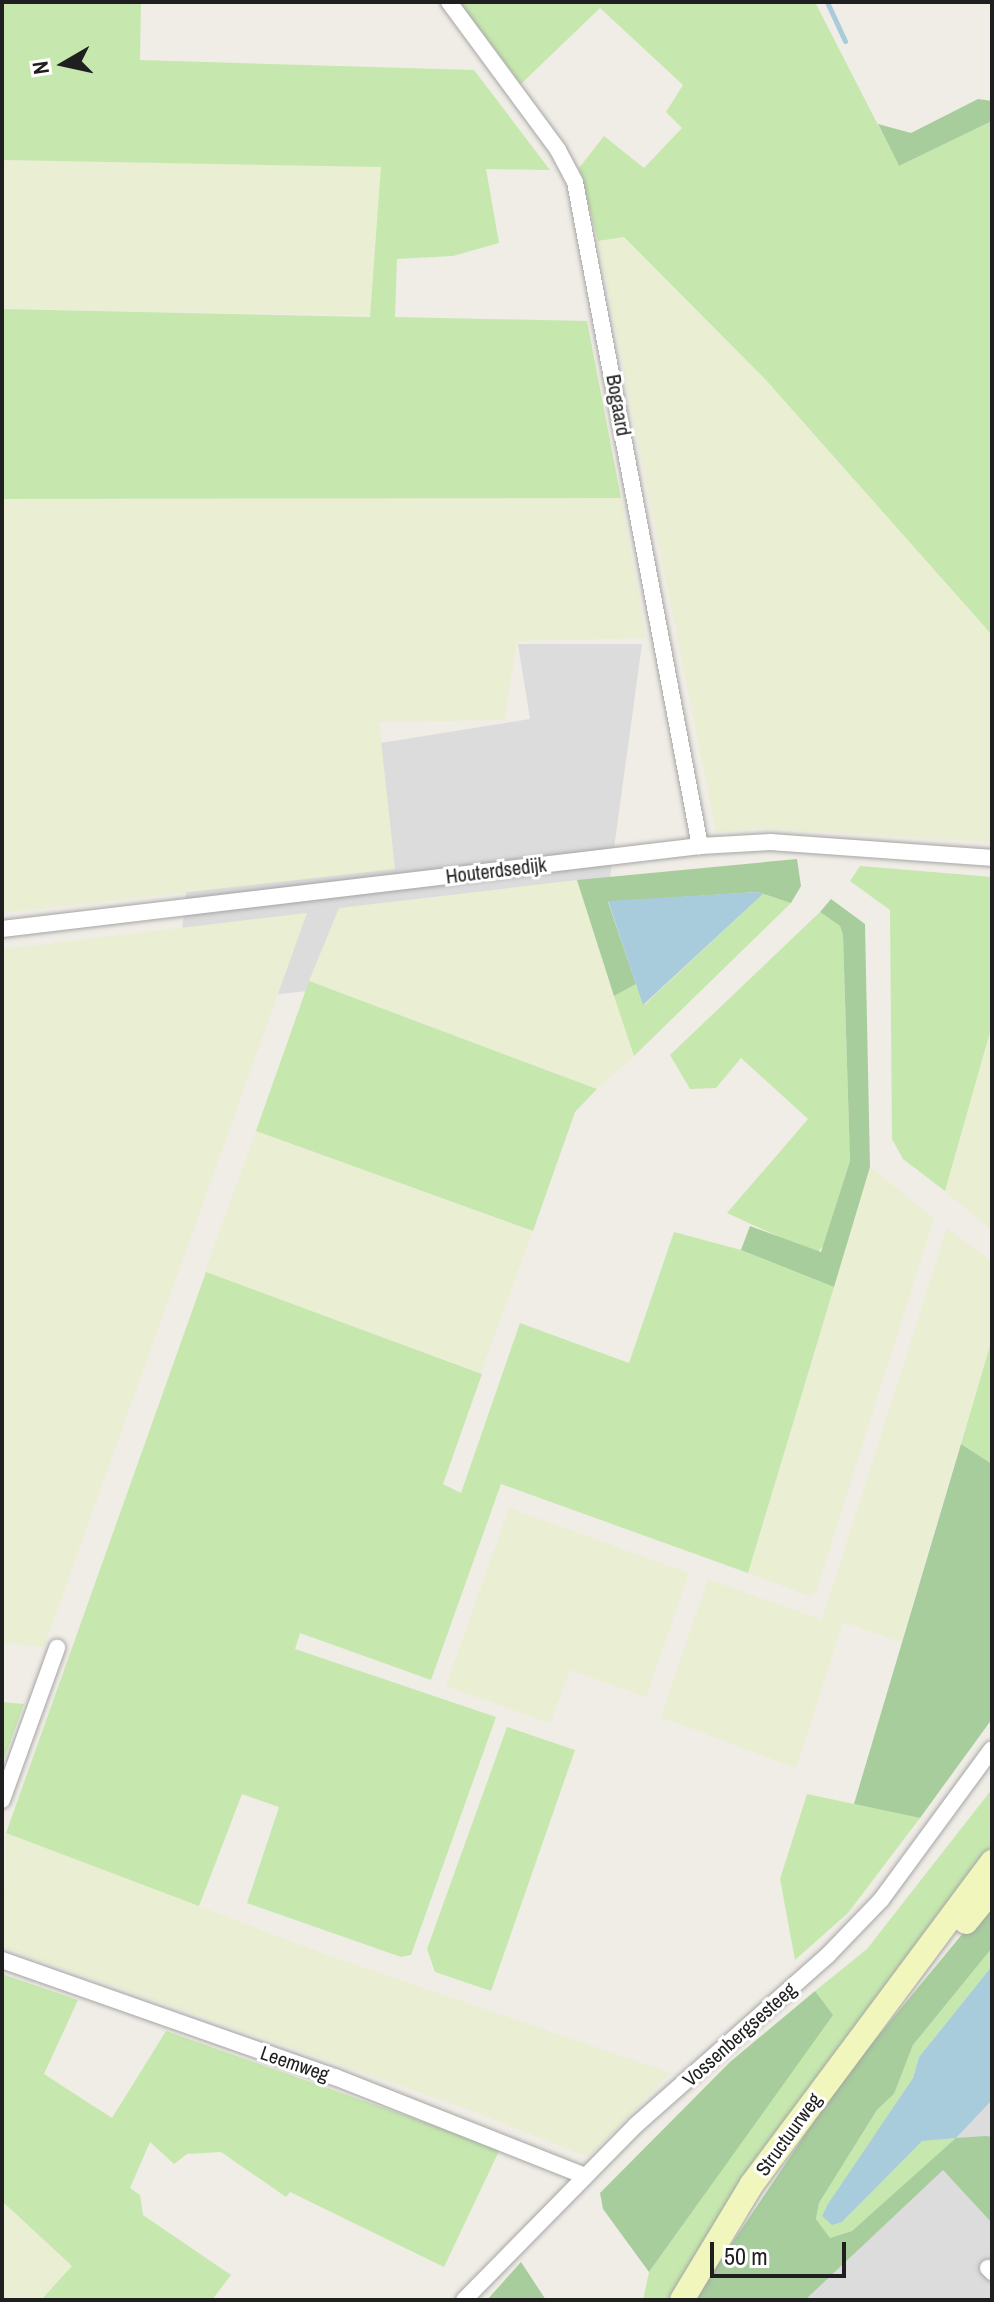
<!DOCTYPE html>
<style>
body{margin:0}
#map{position:relative;width:994px;height:2302px;overflow:hidden;background:#f0ede6;font-family:"Archivo Narrow",sans-serif}
div>[style]{position:absolute}
.residential>*{inset:0;background:#dddcdc}
.farmland>*{inset:0;background:#eaeed2;transform-origin:0 0}
.grass>*{inset:0;background:#c6e8ae}
.forest>*{inset:0;background:#a7cd9c}
.water>*{inset:0;background:#a8ccdc}
.stream>*{height:5px;margin:-2.5px;padding:0 2.5px;transform-origin:2.5px;border-radius:2.5px;background:#a8ccdc}
.roads{filter:drop-shadow(0 0 2px #a6a6a6) drop-shadow(0 0 2px #a6a6a6)}
.minor>*{height:16px;margin:-8px;padding:0 8px;transform-origin:8px;border-radius:8px;background:#fff}
.secondary>*{height:24px;margin:-12px;padding:0 12px;transform-origin:12px;border-radius:12px;background:#f1f7bc}
span{translate:-50% -50%;white-space:nowrap;text-align:center;line-height:1.15;-webkit-text-stroke:6px #fff;paint-order:stroke}
.street-label{font-size:20px;color:#1f1f1f}
.frame{position:absolute;inset:0;border:4px solid #1f1f1f;pointer-events:none}
.north{position:absolute;left:24px;top:24px;width:80px;height:80px;-webkit-text-stroke:6px #fff;paint-order:stroke;rotate:261deg;font-size:22px;font-weight:700;line-height:32px;text-align:center;color:#1f1f1f}
.north::after{content:'';display:block;margin:auto;width:28px;height:36px;background:#1f1f1f;clip-path:polygon(50% 0,100% 100%,50% 72%,0 100%)}
.scale{position:absolute;left:710px;top:2242px;width:136px;height:36px;box-sizing:border-box;border:4px solid #1f1f1f;border-top:0;padding-left:10px;font-size:24px;line-height:28px;white-space:nowrap;color:#1f1f1f;-webkit-text-stroke:6px #fff;paint-order:stroke}
</style>
<div id="map">
<div class="residential">
<div style="clip-path:polygon(518px 644px,642px 644px,599px 958px,174px 1006px,199px 772px,530px 719px)"></div>
<div style="clip-path:polygon(992px 2081px,992px 2300px,791px 2300px)"></div>
</div>
<div class="farmland">
<div style="left:2px;top:160px;width:379px;height:149px;rotate:1deg"></div>
<div style="clip-path:polygon(624px 237px,765px 379px,992px 635px,992px 842px,760px 828px,716px 832px,598px 241px)"></div>
<div style="clip-path:polygon(621px 498px,646px 638px,517px 641px,504px 720px,379px 722px,395px 869px,2px 913px,2px 499px)"></div>
<div style="clip-path:polygon(577px 880px,634px 1056px,597px 1089px,309px 981px,339px 908px)"></div>
<div style="clip-path:polygon(307px 913px,44px 1647px,2px 1643px,2px 949px)"></div>
<div style="clip-path:polygon(992px 1025px,992px 1231px,945px 1191px)"></div>
<div style="left:256px;top:1131px;width:294px;height:150px;rotate:20deg"></div>
<div style="clip-path:polygon(870px 1167px,934px 1218px,816px 1592px,810px 1596px,748px 1573px)"></div>
<div style="clip-path:polygon(947px 1228px,992px 1262px,992px 1339px,901px 1642px,843px 1622px,796px 1768px,661px 1717px,708px 1579px,822px 1620px)"></div>
<div style="clip-path:polygon(509px 1508px,689px 1573px,646px 1697px,570px 1670px,550px 1723px,446px 1686px)"></div>
<div style="clip-path:polygon(6px 1833px,330px 1956px,671px 2073px,588px 2157px,470px 2110px,2px 1947px)"></div>
<div style="clip-path:polygon(2px 2201px,72px 2266px,41px 2300px,2px 2300px)"></div>
</div>
<div class="grass">
<div style="clip-path:polygon(2px 2px,141px 2px,140px 60px,474px 70px,550px 170px,486px 169px,499px 243px,453px 256px,397px 259px,395px 317px,587px 321px,621px 498px,2px 499px,2px 309px,370px 317px,381px 167px,2px 160px)"></div>
<div style="clip-path:polygon(459px 2px,815px 2px,899px 166px,992px 121px,992px 635px,765px 379px,624px 237px,598px 241px,579px 168px,604px 136px,644px 168px,682px 128px,666px 112px,683px 85px,600px 8px,521px 84px)"></div>
<div style="clip-path:polygon(860px 866px,992px 877px,992px 1025px,945px 1191px,903px 1159px,892px 1139px,890px 910px,850px 881px)"></div>
<div style="clip-path:polygon(763px 894px,791px 903px,634px 1056px,614px 996px,636px 984px,644px 1005px)"></div>
<div style="clip-path:polygon(820px 912px,840px 926px,843px 935px,850px 1161px,824px 1245px,816px 1254px,727px 1213px,808px 1119px,741px 1058px,716px 1088px,690px 1089px,670px 1055px)"></div>
<div style="clip-path:polygon(309px 981px,597px 1089px,575px 1112px,533px 1231px,256px 1131px)"></div>
<div style="clip-path:polygon(674px 1232px,741px 1250px,834px 1287px,748px 1573px,501px 1484px,431px 1680px,300px 1633px,295px 1649px,496px 1717px,411px 1955px,401px 1957px,247px 1903px,279px 1807px,242px 1794px,199px 1906px,6px 1833px,206px 1272px,482px 1374px,443px 1484px,461px 1493px,520px 1323px,629px 1363px)"></div>
<div style="clip-path:polygon(992px 1339px,992px 1464px,961px 1444px)"></div>
<div style="clip-path:polygon(2px 1702px,24px 1704px,2px 1765px)"></div>
<div style="clip-path:polygon(507px 1727px,575px 1750px,491px 1991px,435px 1972px,427px 1949px)"></div>
<div style="clip-path:polygon(992px 1789px,992px 1846px,830px 2059px,670px 2300px,643px 2300px,649px 2272px,832px 2015px,815px 1991px,867px 1949px)"></div>
<div style="clip-path:polygon(807px 1794px,920px 1818px,848px 1913px,795px 1960px,780px 1879px)"></div>
<div style="clip-path:polygon(992px 1948px,992px 1966px,919px 2057px,913px 2078px,823px 2217px,842px 2222px,922px 2140px,956px 2138px,852px 2231px,830px 2238px,816px 2219px,819px 2203px,877px 2110px,894px 2094px,913px 2045px)"></div>
<div style="clip-path:polygon(2px 1974px,78px 2000px,44px 2074px,112px 2118px,166px 2031px,500px 2149px,444px 2267px,290px 2192px,286px 2197px,221px 2152px,187px 2154px,174px 2164px,150px 2142px,130px 2188px,140px 2195px,143px 2215px,231px 2275px,212px 2300px,41px 2300px,72px 2266px,2px 2201px)"></div>
</div>
<div class="forest">
<div style="clip-path:polygon(978px 99px,992px 101px,992px 121px,899px 166px,878px 124px,911px 133px)"></div>
<div style="clip-path:polygon(797px 859px,801px 886px,791px 903px,757px 892px,608px 902px,636px 984px,614px 996px,577px 880px)"></div>
<div style="clip-path:polygon(831px 899px,865px 924px,870px 1167px,834px 1287px,741px 1250px,750px 1226px,821px 1252px,850px 1161px,843px 935px,840px 926px,820px 912px)"></div>
<div style="clip-path:polygon(961px 1444px,992px 1464px,992px 1719px,920px 1818px,854px 1804px)"></div>
<div style="clip-path:polygon(992px 1898px,992px 1948px,913px 2045px,894px 2094px,877px 2110px,819px 2203px,816px 2219px,830px 2238px,852px 2231px,956px 2138px,986px 2136px,992px 2137px,992px 2223px,943px 2170px,805px 2300px,694px 2300px,841px 2081px)"></div>
<div style="clip-path:polygon(815px 1991px,833px 2015px,649px 2272px,603px 2209px,600px 2193px,730px 2062px)"></div>
<div style="clip-path:polygon(521px 2262px,546px 2300px,487px 2300px)"></div>
</div>
<div class="water">
<div style="clip-path:polygon(757px 892px,763px 894px,643px 1005px,608px 901px)"></div>
<div style="clip-path:polygon(992px 1966px,992px 2100px,956px 2138px,922px 2141px,842px 2222px,832px 2225px,822px 2216px,828px 2204px,913px 2078px,919px 2057px)"></div>
</div>
<div class="stream">
<div style="left:827px;top:2px;width:43px;rotate:65.2deg"></div>
</div>
<div class="roads">
<div class="minor">
<div style="left:449px;top:2px;width:184px;rotate:53.6deg"></div>
<div style="left:558px;top:150px;width:36px;rotate:62deg"></div>
<div style="left:575px;top:182px;width:676px;rotate:79.34deg"></div>
<div style="left:2px;top:929px;width:703px;rotate:-6.78deg"></div>
<div style="left:700px;top:846px;width:71px;rotate:-3.2deg"></div>
<div style="left:771px;top:842px;width:222px;rotate:4.1deg"></div>
<div style="left:2px;top:1800px;width:162px;rotate:-70.1deg"></div>
<div style="left:2px;top:1960px;width:353px;rotate:19.4deg"></div>
<div style="left:335px;top:2077px;width:269px;rotate:21.6deg"></div>
<div style="left:988px;top:2268px;width:6px;rotate:45deg"></div>
<div style="left:464px;top:2300px;width:245px;rotate:-45.5deg"></div>
<div style="left:636px;top:2125px;width:256px;rotate:-41.5deg"></div>
<div style="left:828px;top:1955px;width:76px;rotate:-46.1deg"></div>
<div style="left:881px;top:1900px;width:187px;rotate:-53.7deg"></div>
</div>
<div class="secondary">
<div style="left:966px;top:1922px;width:41px;rotate:-50.9deg"></div>
<div style="left:682px;top:2300px;width:135px;rotate:-58.9deg"></div>
<div style="left:752px;top:2184px;width:402px;rotate:-53.3deg"></div>
</div>
</div>
<div class="street-label">
<span style="left:619px;top:405px;rotate:80deg">Bogaard</span>
<span style="left:496px;top:870px;rotate:-7deg">Houterdsedijk</span>
<span style="left:739px;top:2034px;rotate:-42deg">Vossenbergsesteeg</span>
<span style="left:295px;top:2063px;rotate:19deg">Leemweg</span>
<span style="left:788px;top:2134px;rotate:-54deg">Structuurweg</span>
</div>
<div class="frame"></div>
<div class="north">N</div>
<div class="scale">50 m</div>
</div>
